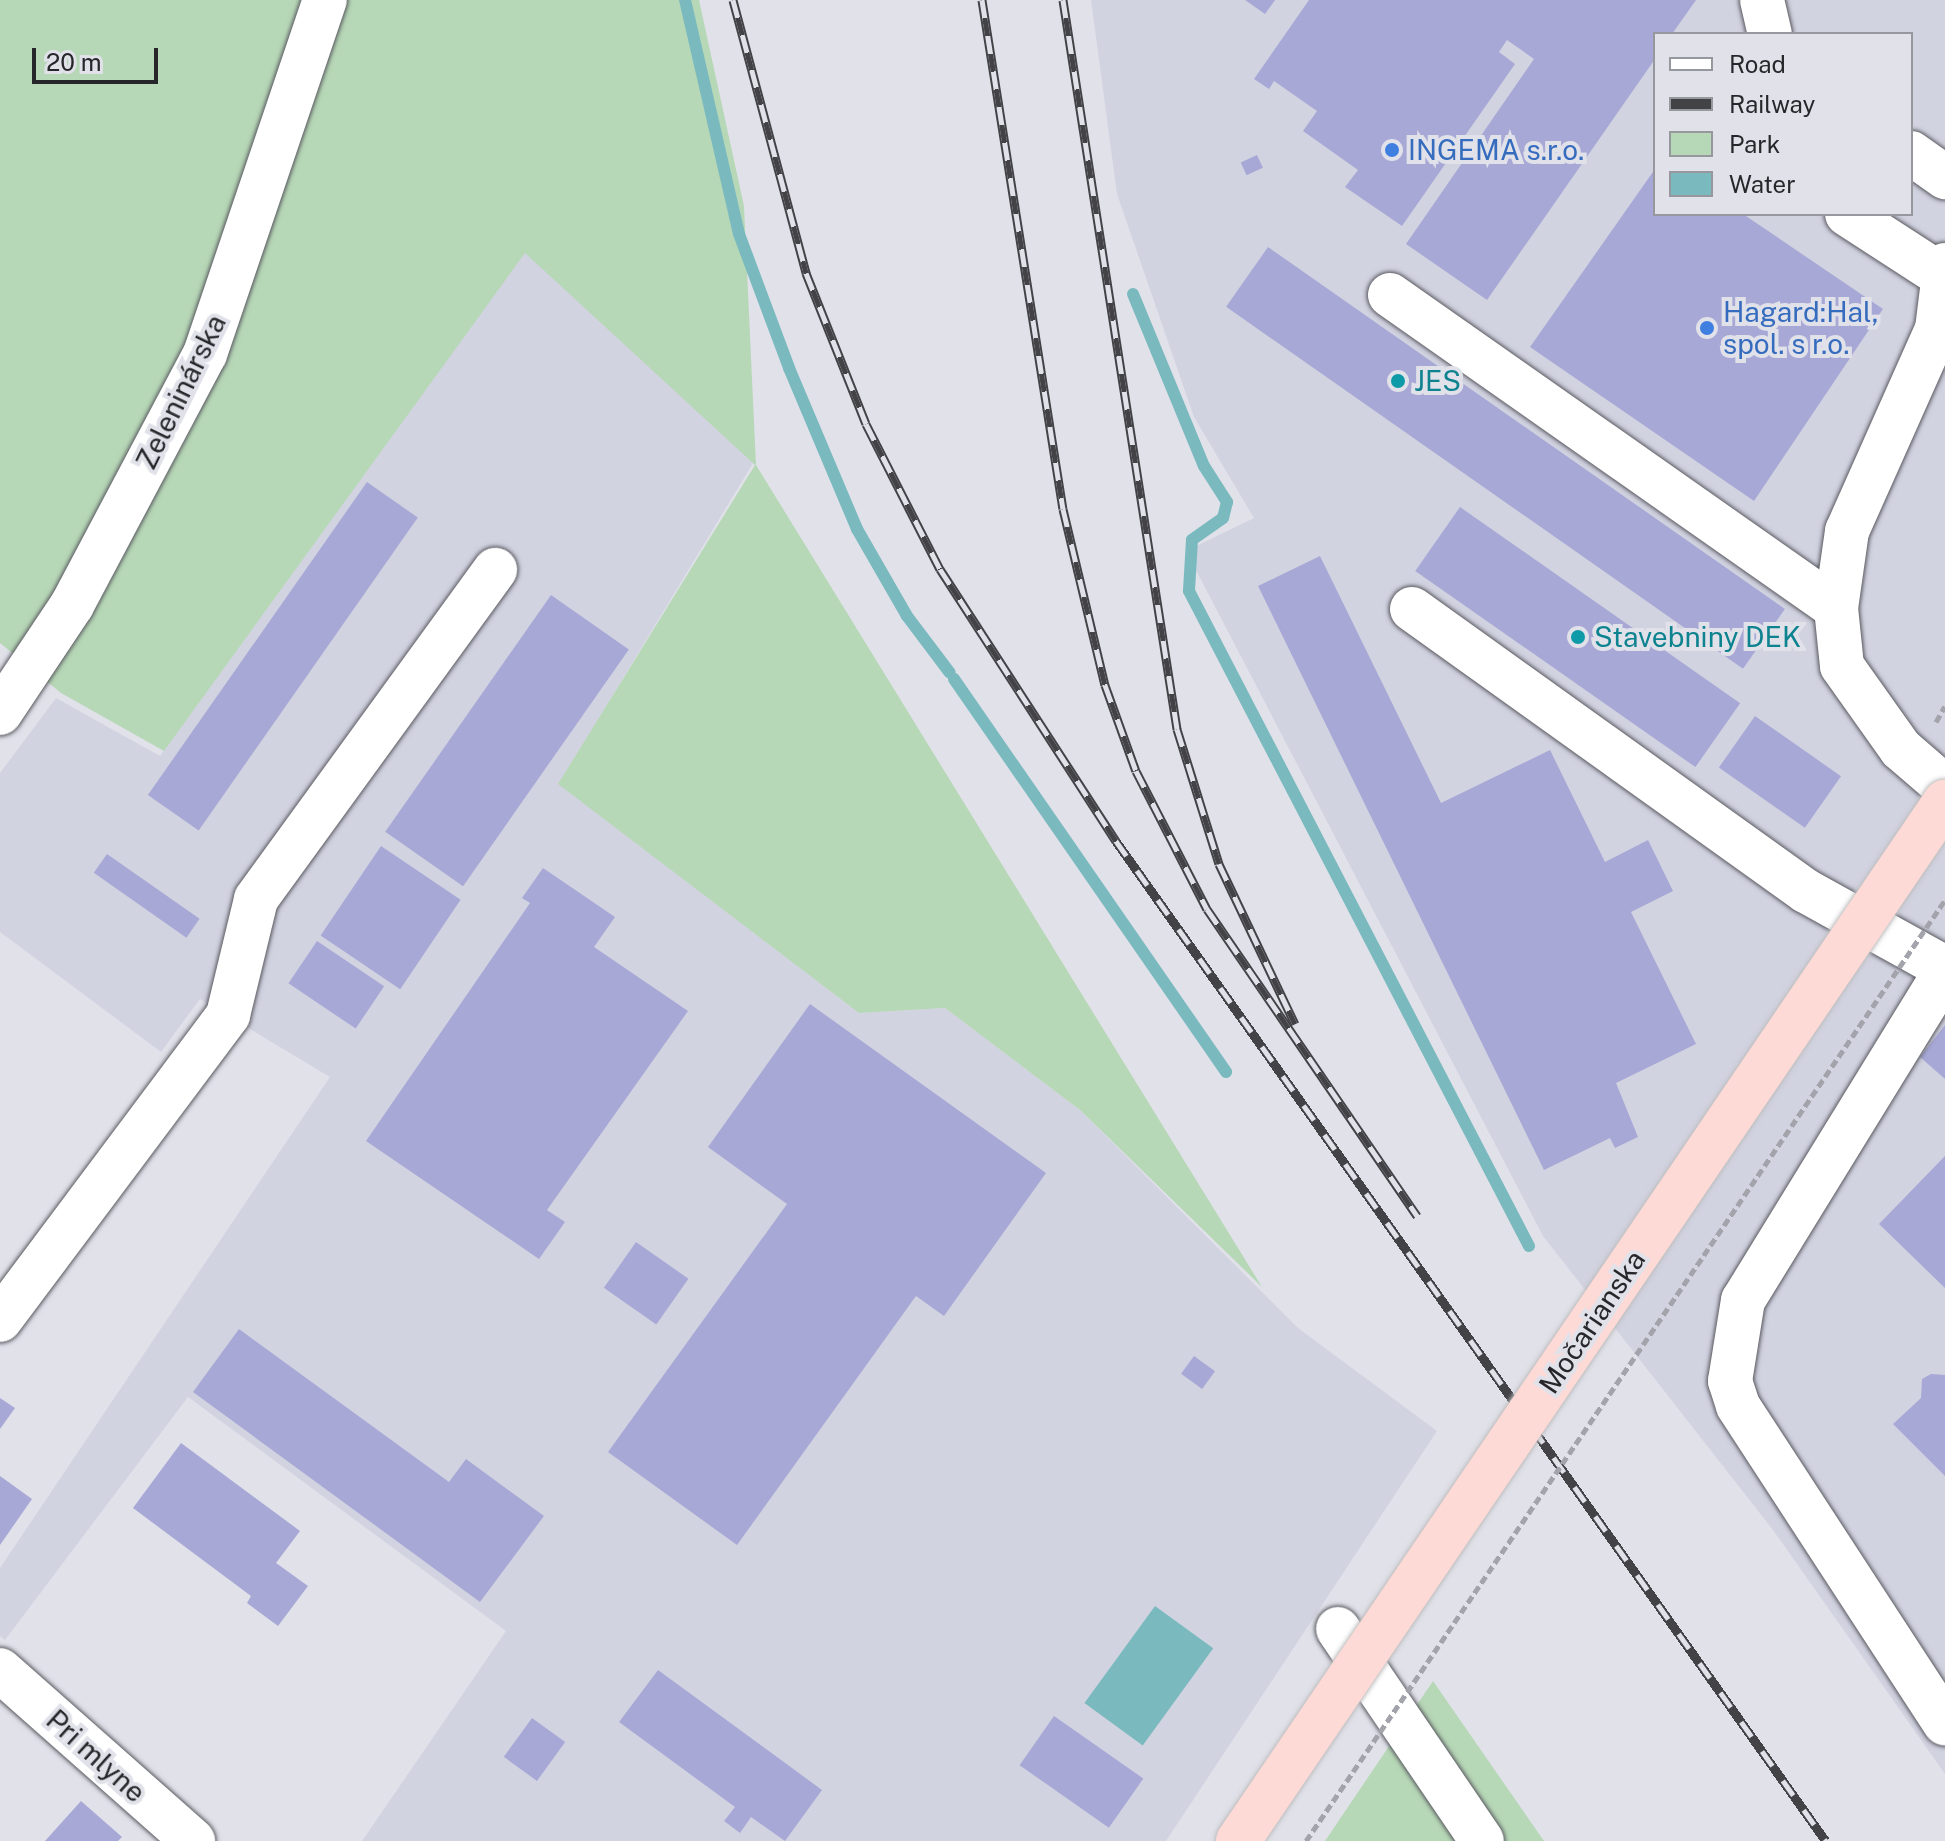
<!DOCTYPE html>
<meta charset="utf-8">
<style>
body{margin:0}
#map{position:relative;width:1945px;height:1841px;overflow:hidden;background:#e1e1ea;font-family:"Public Sans",sans-serif}
div>[style]{position:absolute}
.built>*{inset:0;background:#d2d3e1}
.green>*{inset:0;background:#b7d8b7}
.water>*{inset:0;background:#7ababf;transform-origin:0 0}
.stream>*{height:12px;margin:-6px;padding:0 6px;transform-origin:6px;border-radius:6px;background:#7ababf}
.building>*{inset:0;background:#a7a8d6;transform-origin:0 0}
.path>*{height:5px;margin-top:-2.5px;transform-origin:0;background:repeating-linear-gradient(90deg,#a3a3ab 0 8px,transparent 0 12px)}
.roads{filter:drop-shadow(0 0 2px #595960) drop-shadow(0 0 2px #595960)}
.minor>*{height:44px;margin:-22px;padding:0 22px;transform-origin:22px;border-radius:22px;background:#fff}
.rail>*{height:9px;margin-top:-4.5px;transform-origin:0;background:repeating-linear-gradient(90deg,#e1e1ea 0 18px,#424247 0 36px);box-sizing:border-box;border-block:2px solid #424247}
.path-bridge>*{height:5px;margin-top:-2.5px;transform-origin:0;background:repeating-linear-gradient(90deg,#a3a3ab 0 8px,transparent 0 12px)}
.bridges{filter:drop-shadow(0 0 2px #bebebf) drop-shadow(0 0 2px #bebebf)}
.major-bridge>*{height:44px;margin:-22px;padding:0 22px;transform-origin:22px;border-radius:22px;background:#fedad7}
.dots>*{width:22px;height:22px;translate:-50% -50%;box-sizing:border-box;border:4px solid #e1e1ea;border-radius:50%}
span{translate:-50% -50%;white-space:nowrap;text-align:center;line-height:1.15;-webkit-text-stroke:8px #e1e1ea;paint-order:stroke}
.shop-label{font-size:28px;color:#366cbe}
.left{translate:0 -50%;text-align:left}
.culture-label{font-size:28px;color:#0d838f}
.street-label{font-size:28px;color:#27272b}
.legend{position:absolute;left:1653px;top:32px;width:260px;height:184px;box-sizing:border-box;background:#e1e1ea;border:2px solid #97979e;margin:0;padding:10px 14px;list-style:none;font-size:24px;color:#27272b}
.legend li{display:flex;align-items:center;gap:16px;height:40px}
.legend b{width:40px;border:2px solid #97979e}
.scale{position:absolute;left:32px;top:48px;width:126px;height:36px;box-sizing:border-box;border:4px solid #27272b;border-top:0;padding-left:10px;font-size:24px;line-height:28px;white-space:nowrap;color:#27272b;-webkit-text-stroke:6px #e1e1ea;paint-order:stroke}
</style>
<div id="map">
<div class="built">
<div style="clip-path:polygon(evenodd,1091px 0,1945px 0,1945px 1774px,1773px 1530px,1543px 1236px,1186px 551px,1254px 518px,1194px 417px,1117px 194px,1091px 0,1655px 34px,1911px 34px,1911px 214px,1655px 214px,1655px 34px)"></div>
<div style="clip-path:polygon(525px 252px,755px 460px,559px 784px,859px 1013px,945px 1008px,1080px 1110px,1298px 1328px,1437px 1431px,1166px 1841px,362px 1841px,506px 1631px,188px 1397px,5px 1640px,0 1636px,0 1568px,330px 1077px,200px 999px,161px 1052px,0 932px,0 773px,56px 698px,160px 756px)"></div>
</div>
<div class="green">
<div style="clip-path:polygon(0 0,699px 0,744px 206px,756px 465px,1262px 1287px,1080px 1110px,945px 1008px,859px 1013px,558px 784px,755px 465px,525px 253px,164px 751px,61px 693px,0 643px)"></div>
<div style="clip-path:polygon(1433px 1681px,1544px 1841px,1325px 1841px)"></div>
</div>
<div class="water">
<div style="left:1155px;top:1606px;width:72px;height:120px;rotate:36deg"></div>
</div>
<div class="stream">
<div style="left:685px;top:0;width:240px;rotate:77deg"></div>
<div style="left:739px;top:234px;width:143px;rotate:69.5deg"></div>
<div style="left:789px;top:368px;width:175px;rotate:67.1deg"></div>
<div style="left:857px;top:529px;width:100px;rotate:60.1deg"></div>
<div style="left:907px;top:616px;width:71px;rotate:53deg"></div>
<div style="left:1133px;top:294px;width:186px;rotate:67.6deg"></div>
<div style="left:1204px;top:466px;width:43px;rotate:57.4deg"></div>
<div style="left:1227px;top:502px;width:16px;rotate:104deg"></div>
<div style="left:1223px;top:518px;width:38px;rotate:145deg"></div>
<div style="left:1192px;top:540px;width:51px;rotate:93.4deg"></div>
<div style="left:1189px;top:591px;width:738px;rotate:62.57deg"></div>
<div style="left:954px;top:679px;width:478px;rotate:55.3deg"></div>
</div>
<div class="building">
<div style="clip-path:polygon(1245px 0,1275px 0,1265px 14px)"></div>
<div style="clip-path:polygon(1309px 0,1696px 0,1672px 34px,1655px 34px,1655px 59px,1487px 300px,1406px 244px,1534px 59px,1507px 40px,1499px 52px,1515px 64px,1402px 226px,1345px 187px,1358px 170px,1303px 131px,1317px 111px,1274px 81px,1269px 89px,1254px 79px)"></div>
<div style="left:1257px;top:155px;width:14px;height:18px;rotate:65deg"></div>
<div style="clip-path:polygon(1655px 169px,1655px 214px,1743px 214px,1883px 309px,1754px 501px,1530px 347px)"></div>
<div style="left:1268px;top:247px;width:631px;height:73px;rotate:35deg"></div>
<div style="left:367px;top:482px;width:62px;height:382px;rotate:35deg"></div>
<div style="left:1460px;top:507px;width:342px;height:78px;rotate:35deg"></div>
<div style="clip-path:polygon(1320px 556px,1441px 803px,1550px 750px,1605px 862px,1648px 840px,1673px 891px,1631px 912px,1696px 1044px,1616px 1083px,1638px 1137px,1615px 1148px,1610px 1138px,1544px 1170px,1258px 586px)"></div>
<div style="left:551px;top:595px;width:95px;height:289px;rotate:35deg"></div>
<div style="left:1755px;top:716px;width:105px;height:63px;rotate:35deg"></div>
<div style="left:381px;top:846px;width:96px;height:108px;rotate:34deg"></div>
<div style="left:107px;top:854px;width:113px;height:23px;rotate:35deg"></div>
<div style="clip-path:polygon(543px 868px,615px 917px,594px 947px,688px 1011px,547px 1210px,565px 1222px,539px 1259px,366px 1141px,530px 903px,522px 898px)"></div>
<div style="left:317px;top:941px;width:81px;height:51px;rotate:34deg"></div>
<div style="clip-path:polygon(810px 1004px,1046px 1173px,944px 1316px,916px 1296px,737px 1545px,608px 1452px,787px 1204px,708px 1147px)"></div>
<div style="clip-path:polygon(1945px 1025px,1945px 1079px,1920px 1057px)"></div>
<div style="clip-path:polygon(1945px 1156px,1945px 1288px,1879px 1224px)"></div>
<div style="left:636px;top:1242px;width:64px;height:56px;rotate:35deg"></div>
<div style="clip-path:polygon(239px 1329px,449px 1482px,466px 1459px,544px 1516px,480px 1602px,193px 1392px)"></div>
<div style="left:1194px;top:1356px;width:26px;height:22px;rotate:36deg"></div>
<div style="clip-path:polygon(1931px 1374px,1945px 1375px,1945px 1476px,1893px 1424px,1921px 1398px,1922px 1379px)"></div>
<div style="clip-path:polygon(0 1398px,15px 1408px,0 1429px)"></div>
<div style="clip-path:polygon(181px 1443px,300px 1531px,276px 1563px,308px 1586px,278px 1626px,247px 1603px,251px 1596px,133px 1508px)"></div>
<div style="clip-path:polygon(0 1476px,32px 1499px,0 1545px)"></div>
<div style="clip-path:polygon(658px 1670px,822px 1790px,785px 1841px,751px 1817px,740px 1833px,724px 1821px,735px 1807px,619px 1722px)"></div>
<div style="left:1054px;top:1716px;width:109px;height:60px;rotate:35deg"></div>
<div style="left:532px;top:1718px;width:41px;height:48px;rotate:36deg"></div>
<div style="clip-path:polygon(81px 1801px,122px 1837px,118px 1841px,45px 1841px)"></div>
</div>
<div class="path">
<div style="left:1936px;top:722px;width:18px;rotate:-61deg"></div>
</div>
<div class="roads">
<div class="minor">
<div style="left:1762px;top:0;width:35px;rotate:77deg"></div>
<div style="left:1911px;top:153px;width:42px;rotate:35.2deg"></div>
<div style="left:1847px;top:214px;width:114px;rotate:32.9deg"></div>
<div style="left:1945px;top:265px;width:64px;rotate:97.1deg"></div>
<div style="left:1937px;top:329px;width:221px;rotate:114deg"></div>
<div style="left:1847px;top:531px;width:78px;rotate:98.1deg"></div>
<div style="left:1836px;top:608px;width:58px;rotate:84.1deg"></div>
<div style="left:1842px;top:666px;width:102px;rotate:54.6deg"></div>
<div style="left:1901px;top:749px;width:58px;rotate:40.8deg"></div>
<div style="left:1390px;top:295px;width:545px;rotate:35.06deg"></div>
<div style="left:1412px;top:609px;width:485px;rotate:35.6deg"></div>
<div style="left:1806px;top:891px;width:159px;rotate:29deg"></div>
<div style="left:0;top:713px;width:130px;rotate:-56.3deg"></div>
<div style="left:72px;top:605px;width:284px;rotate:-62.1deg"></div>
<div style="left:205px;top:354px;width:374px;rotate:-71.3deg"></div>
<div style="left:1945px;top:972px;width:385px;rotate:121.6deg"></div>
<div style="left:1743px;top:1300px;width:82px;rotate:99.1deg"></div>
<div style="left:1730px;top:1381px;width:26px;rotate:72deg"></div>
<div style="left:1738px;top:1406px;width:379px;rotate:56.9deg"></div>
<div style="left:0;top:1320px;width:381px;rotate:-53.2deg"></div>
<div style="left:228px;top:1015px;width:119px;rotate:-76.4deg"></div>
<div style="left:256px;top:899px;width:407px;rotate:-54deg"></div>
<div style="left:1338px;top:1629px;width:256px;rotate:55.8deg"></div>
<div style="left:0;top:1670px;width:258px;rotate:41.5deg"></div>
</div>
</div>
<div class="rail">
<div style="left:733px;top:0;width:283px;rotate:75deg"></div>
<div style="left:806px;top:273px;width:162px;rotate:68.3deg"></div>
<div style="left:866px;top:424px;width:163px;rotate:63deg"></div>
<div style="left:940px;top:569px;width:324px;rotate:57.1deg"></div>
<div style="left:1116px;top:841px;width:1226px;rotate:54.63deg"></div>
<div style="left:982px;top:0;width:515px;rotate:80.96deg"></div>
<div style="left:1063px;top:509px;width:181px;rotate:76.6deg"></div>
<div style="left:1105px;top:685px;width:91px;rotate:70.2deg"></div>
<div style="left:1136px;top:771px;width:155px;rotate:62.8deg"></div>
<div style="left:1207px;top:909px;width:372px;rotate:55.6deg"></div>
<div style="left:1063px;top:0;width:738px;rotate:81.11deg"></div>
<div style="left:1177px;top:729px;width:141px;rotate:72.7deg"></div>
<div style="left:1219px;top:864px;width:177px;rotate:64.6deg"></div>
</div>
<div class="path-bridge">
<div style="left:1306px;top:1841px;width:1137px;rotate:-55.82deg"></div>
</div>
<div class="bridges">
<div class="major-bridge">
<div style="left:1238px;top:1841px;width:1257px;rotate:-55.77deg"></div>
</div>
</div>
<div class="dots">
<div style="left:1392px;top:150px;background:#3f7fe0"></div>
<div style="left:1707px;top:328px;background:#3f7fe0"></div>
<div style="left:1398px;top:381px;background:#0f9aa8"></div>
<div style="left:1578px;top:637px;background:#0f9aa8"></div>
</div>
<div class="shop-label">
<span class="left" style="left:1408px;top:150px">INGEMA s.r.o.</span>
<span class="left" style="left:1723px;top:328px">Hagard:Hal,<br>spol. s r.o.</span>
</div>
<div class="culture-label">
<span class="left" style="left:1414px;top:381px">JES</span>
<span class="left" style="left:1594px;top:637px">Stavebniny DEK</span>
</div>
<div class="street-label">
<span style="left:181px;top:392px;rotate:-64deg">Zeleninárska</span>
<span style="left:1592px;top:1322px;rotate:-56deg">Močarianska</span>
<span style="left:96px;top:1756px;rotate:42deg">Pri mlyne</span>
</div>
<ul class="legend">
<li><b style="height:10px;background:#fff"></b>Road</li>
<li><b style="height:10px;background:#424247"></b>Railway</li>
<li><b style="height:22px;background:#b7d8b7"></b>Park</li>
<li><b style="height:22px;background:#7ababf"></b>Water</li>
</ul>
<div class="scale">20 m</div>
</div>
